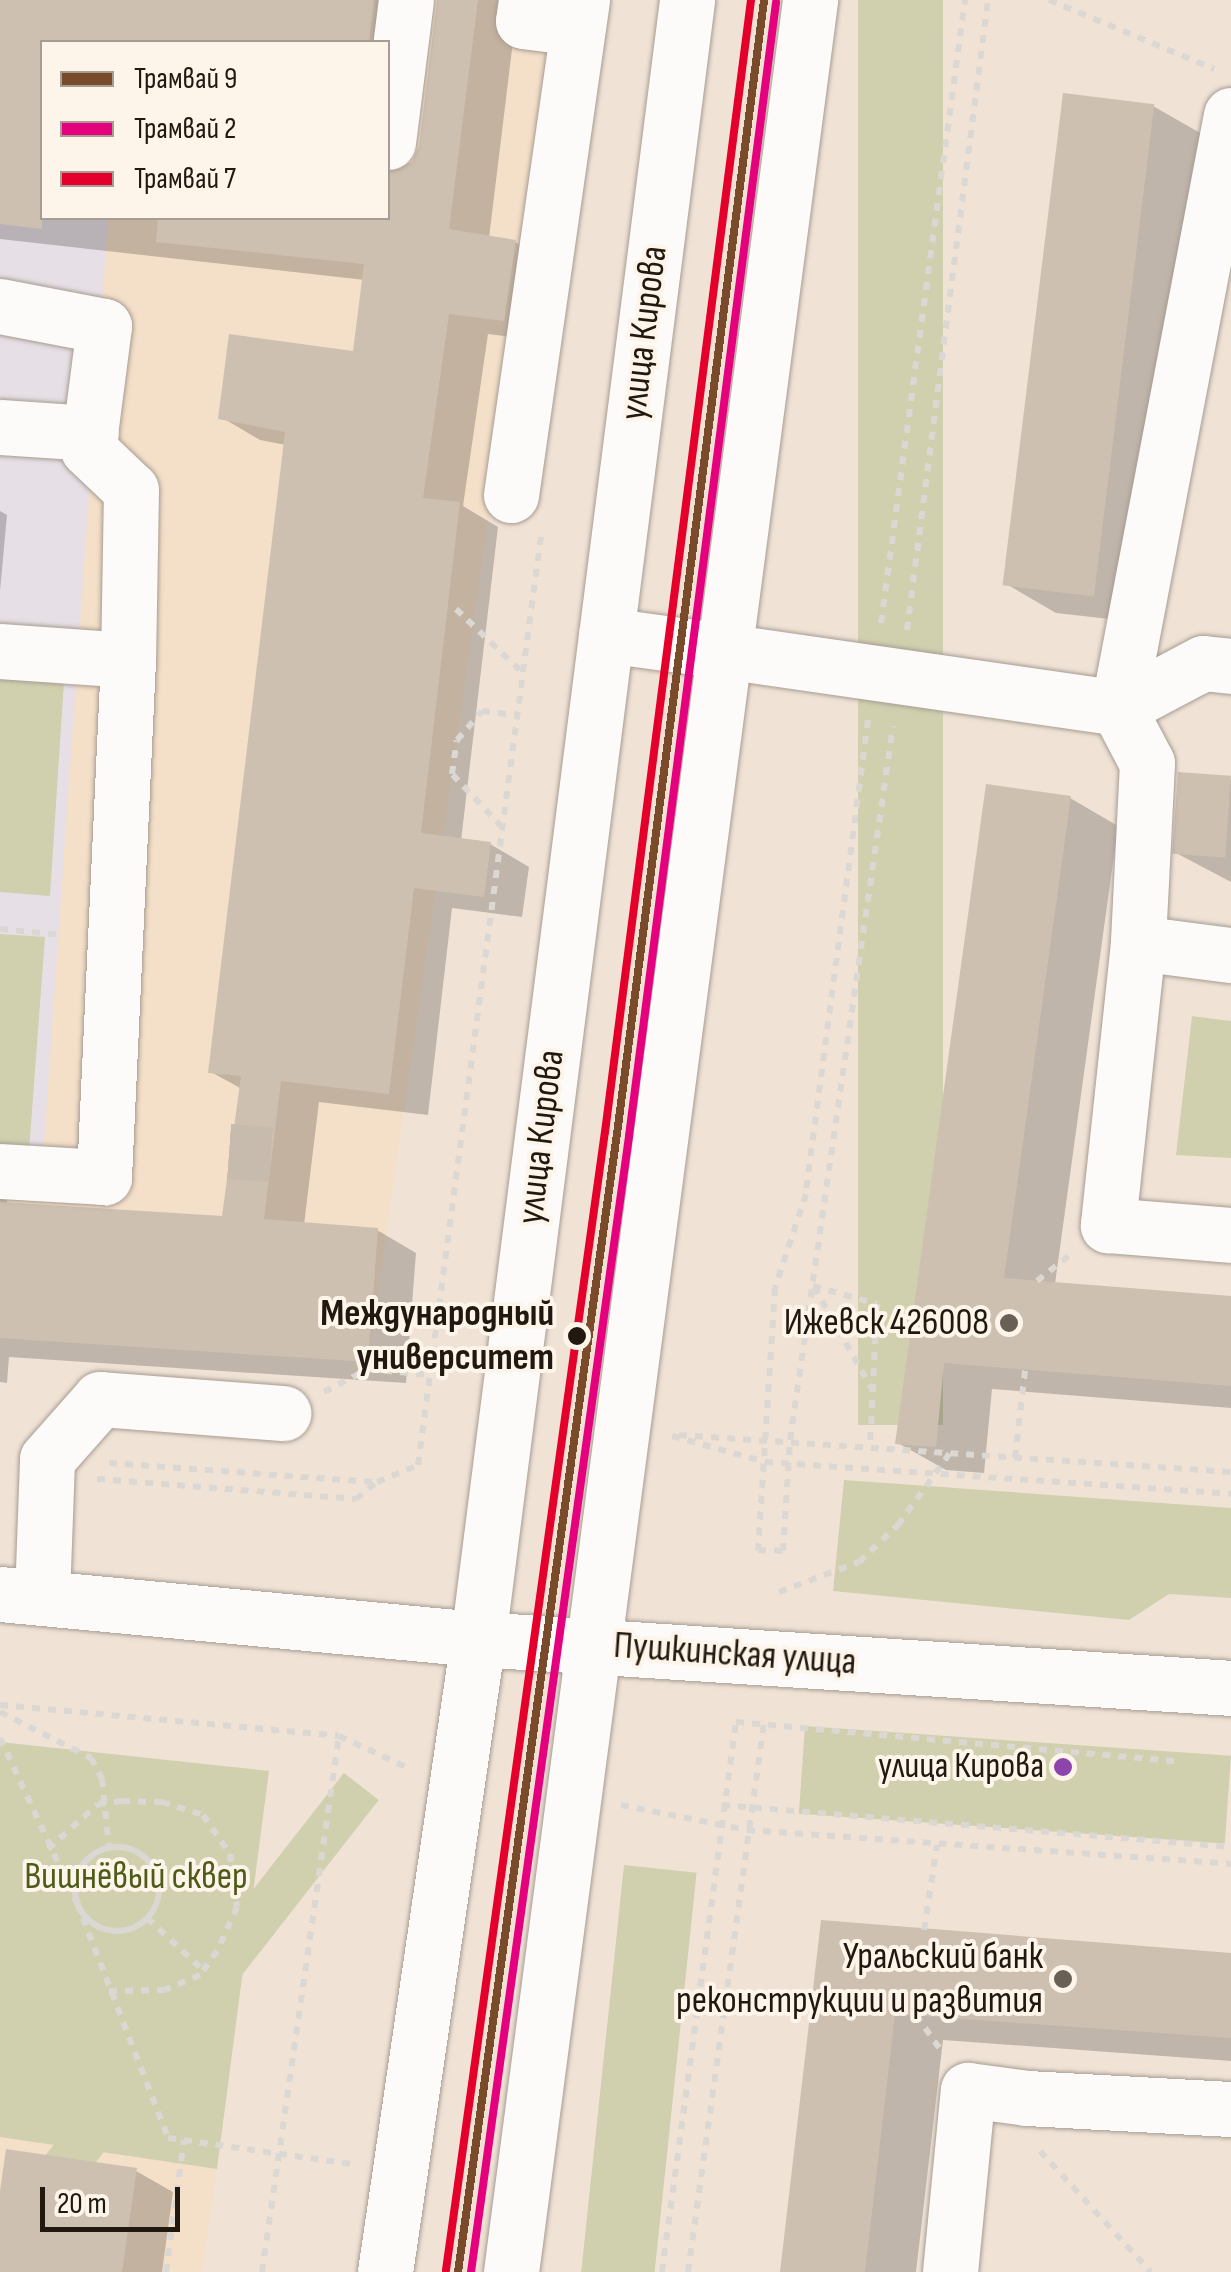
<!DOCTYPE html>
<meta charset="utf-8">
<style>
body{margin:0}
#map{position:relative;width:1231px;height:2272px;overflow:hidden;background:#f0e3d6;font-family:"Sofia Sans Condensed",sans-serif}
div>[style]{position:absolute}
.built>*{inset:0;background:#f4dfc8}
.industrial>*{inset:0;background:#e6dfe5}
.green>*{inset:0;background:#d0d0af;transform-origin:0 0}
.shadow>*{inset:0;background:#0003}
.building>*{inset:0;background:#cec0b1;transform-origin:0 0}
.minor-tunnel>*{height:55px;margin-top:-27.5px;transform-origin:0;background:repeating-linear-gradient(90deg,#c7bbae 0 55px,transparent 0 83px)}
.path>*{height:6px;margin-top:-3px;transform-origin:0;background:repeating-linear-gradient(90deg,#dbd7d3 0 8px,transparent 0 16px)}
.path>.ring{margin:-3px;padding:0;box-sizing:content-box;background:none;border:6px solid #dbd7d3;border-radius:50%}
.roads{filter:drop-shadow(0 0 2px #a79d93) drop-shadow(0 0 2px #a79d93)}
.minor>*{height:55px;margin:-27.5px;padding:0 27.5px;transform-origin:27.5px;border-radius:27.5px;background:#fdfbf9}
.major>*{height:55px;margin:-27.5px;padding:0 27.5px;transform-origin:27.5px;border-radius:27.5px;background:#fdfbf9}
.tram-1>*{height:8px;margin:-4px;padding:0 4px;transform-origin:4px;border-radius:4px;background:#7a4b2a}
.tram-2>*{height:8px;margin:-4px;padding:0 4px;transform-origin:4px;border-radius:4px;background:#e5007d}
.tram-3>*{height:8px;margin:-4px;padding:0 4px;transform-origin:4px;border-radius:4px;background:#e4002b}
.dots>*{width:28px;height:28px;translate:-50% -50%;box-sizing:border-box;border:5px solid #fdf4ea;border-radius:50%}
span{translate:-50% -50%;white-space:nowrap;text-align:center;line-height:1.15;-webkit-text-stroke:8px #fdf4ea;paint-order:stroke}
.bus-label{font-size:36px;color:#211910}
.right{translate:-100% -50%;text-align:right}
.street-label{font-size:38px;color:#211910}
.stop-label{font-size:38px;color:#211910;font-weight:700}
.poi-label{font-size:38px;color:#211910}
.park-label{font-size:38px;color:#4f5b18}
.legend{position:absolute;left:40px;top:40px;width:350px;height:180px;box-sizing:border-box;background:#fdf4ea;border:2px solid #a59c93;margin:0;padding:12px 18px;list-style:none;font-size:30px;color:#211910}
.legend li{display:flex;align-items:center;gap:20px;height:50px}
.legend b{width:50px;border:2px solid #a59c93}
.scale{position:absolute;left:40px;top:2187px;width:140px;height:45px;box-sizing:border-box;border:5px solid #211910;border-top:0;padding-left:12px;font-size:30px;line-height:35px;white-space:nowrap;color:#211910;-webkit-text-stroke:8px #fdf4ea;paint-order:stroke}
</style>
<div id="map">
<div class="built">
<div style="clip-path:polygon(123px 0,562px 0,368px 1362px,0 1330px,0 1182px,41px 1185px,108px 218px,388px 218px,388px 42px,120px 42px)"></div>
<div style="clip-path:polygon(0 2137px,217px 2169px,202px 2272px,0 2272px)"></div>
</div>
<div class="industrial">
<div style="clip-path:polygon(0 0,123px 0,120px 42px,42px 42px,42px 218px,108px 218px,41px 1186px,0 1182px)"></div>
</div>
<div class="green">
<div style="left:858px;top:0;width:85px;height:1425px"></div>
<div style="clip-path:polygon(0 677px,64px 681px,50px 896px,0 892px)"></div>
<div style="clip-path:polygon(0 934px,45px 937px,29px 1151px,0 1149px)"></div>
<div style="clip-path:polygon(1192px 1016px,1231px 1021px,1231px 1158px,1176px 1155px)"></div>
<div style="clip-path:polygon(844px 1480px,1231px 1508px,1231px 1598px,1169px 1594px,1129px 1620px,833px 1591px)"></div>
<div style="left:805px;top:1726px;width:427px;height:88px;rotate:4deg"></div>
<div style="clip-path:polygon(0 1742px,269px 1771px,217px 2169px,0 2137px)"></div>
<div style="left:344px;top:1773px;width:44px;height:504px;rotate:38deg"></div>
<div style="left:624px;top:1865px;width:73px;height:411px;rotate:6deg"></div>
</div>
<div class="shadow">
<div style="clip-path:polygon(evenodd,0 0,423px 0,396px 174px,414px 163px,421px 148px,439px 0,518px 0,489px 238px,515px 242px,554px 265px,543px 341px,488px 334px,463px 506px,498px 527px,461px 841px,490px 844px,529px 867px,522px 917px,452px 908px,428px 1115px,319px 1102px,304px 1225px,377px 1230px,416px 1253px,406px 1383px,9px 1357px,7px 1383px,0 1382px,0 1192px,7px 1196px,7px 1205px,225px 1219px,242px 1089px,211px 1072px,286px 445px,260px 440px,221px 417px,355px 353px,365px 280px,0 239px,0 0,42px 42px,388px 42px,388px 218px,42px 218px,42px 42px)"></div>
<div style="clip-path:polygon(1153px 106px,1202px 134px,1145px 623px,1056px 613px,1008px 585px)"></div>
<div style="clip-path:polygon(0 511px,7px 515px,0 591px)"></div>
<div style="clip-path:polygon(1231px 779px,1231px 882px,1176px 853px)"></div>
<div style="clip-path:polygon(1070px 798px,1118px 826px,1055px 1284px,1231px 1298px,1231px 1408px,992px 1389px,984px 1473px,946px 1470px,898px 1443px)"></div>
<div style="clip-path:polygon(823px 1923px,1231px 1954px,1231px 2061px,943px 2040px,916px 2272px,783px 2272px)"></div>
<div style="clip-path:polygon(136px 2171px,173px 2192px,162px 2272px,0 2272px,0 2209px)"></div>
</div>
<div class="building">
<div style="clip-path:polygon(0 0,374px 0,369px 42px,42px 42px,42px 229px,0 224px)"></div>
<div style="clip-path:polygon(437px 0,478px 0,449px 229px,516px 240px,504px 321px,449px 314px,423px 498px,460px 502px,421px 833px,491px 842px,484px 897px,414px 888px,389px 1094px,281px 1081px,264px 1219px,378px 1228px,368px 1362px,0 1338px,0 1202px,222px 1216px,241px 1076px,208px 1073px,285px 432px,218px 419px,229px 334px,353px 351px,364px 264px,156px 242px,158px 218px,388px 218px,388px 173px,412px 162px,419px 146px)"></div>
<div style="left:1063px;top:93px;width:92px;height:496px;rotate:7deg"></div>
<div style="left:1178px;top:772px;width:53px;height:82px;rotate:4deg"></div>
<div style="clip-path:polygon(986px 784px,1071px 796px,1004px 1278px,1231px 1296px,1231px 1386px,944px 1363px,936px 1447px,895px 1444px)"></div>
<div style="clip-path:polygon(821px 1920px,1231px 1953px,1231px 2038px,895px 2014px,865px 2272px,780px 2272px)"></div>
<div style="clip-path:polygon(6px 2149px,137px 2168px,122px 2272px,0 2272px,0 2191px)"></div>
</div>
<div class="minor-tunnel">
<div style="left:229px;top:1151px;width:42px;rotate:4.1deg"></div>
</div>
<div class="path">
<div style="left:1049px;top:0;width:179px;rotate:22.7deg"></div>
<div style="left:456px;top:609px;width:93px;rotate:43.7deg"></div>
<div style="left:881px;top:623px;width:629px;rotate:-82.32deg"></div>
<div style="left:907px;top:630px;width:635px;rotate:-82.67deg"></div>
<div style="left:868px;top:720px;width:478px;rotate:97.5deg"></div>
<div style="left:806px;top:1194px;width:99px;rotate:108.3deg"></div>
<div style="left:775px;top:1288px;width:263px;rotate:93.7deg"></div>
<div style="left:758px;top:1550px;width:25px;rotate:2deg"></div>
<div style="left:783px;top:1551px;width:111px;rotate:-86.4deg"></div>
<div style="left:790px;top:1440px;width:721px;rotate:-81.79deg"></div>
<div style="left:502px;top:827px;width:73px;rotate:-133.3deg"></div>
<div style="left:452px;top:774px;width:34px;rotate:-82deg"></div>
<div style="left:457px;top:740px;width:38px;rotate:-49deg"></div>
<div style="left:482px;top:711px;width:35px;rotate:7deg"></div>
<div style="left:0;top:929px;width:63px;rotate:5.4deg"></div>
<div style="left:1037px;top:1281px;width:43px;rotate:-38.5deg"></div>
<div style="left:813px;top:1286px;width:66px;rotate:15.7deg"></div>
<div style="left:877px;top:1304px;width:143px;rotate:92.8deg"></div>
<div style="left:814px;top:1287px;width:117px;rotate:60.4deg"></div>
<div style="left:324px;top:1392px;width:50px;rotate:-27.6deg"></div>
<div style="left:368px;top:1369px;width:62px;rotate:5.5deg"></div>
<div style="left:679px;top:1435px;width:553px;rotate:3.83deg"></div>
<div style="left:672px;top:1436px;width:97px;rotate:15.6deg"></div>
<div style="left:765px;top:1462px;width:467px;rotate:3.9deg"></div>
<div style="left:1015px;top:1458px;width:89px;rotate:-83.5deg"></div>
<div style="left:109px;top:1463px;width:268px;rotate:4.1deg"></div>
<div style="left:97px;top:1479px;width:260px;rotate:4.4deg"></div>
<div style="left:356px;top:1499px;width:27px;rotate:-39deg"></div>
<div style="left:377px;top:1482px;width:44px;rotate:-22.5deg"></div>
<div style="left:418px;top:1465px;width:937px;rotate:-82.46deg"></div>
<div style="left:779px;top:1592px;width:85px;rotate:-20.6deg"></div>
<div style="left:859px;top:1562px;width:54px;rotate:-43.5deg"></div>
<div style="left:898px;top:1525px;width:89px;rotate:-54.2deg"></div>
<div style="left:0;top:1705px;width:340px;rotate:5.2deg"></div>
<div style="left:339px;top:1736px;width:78px;rotate:24.9deg"></div>
<div style="left:0;top:1712px;width:102px;rotate:26.8deg"></div>
<div style="left:91px;top:1758px;width:24px;rotate:62deg"></div>
<div style="left:102px;top:1779px;width:69px;rotate:84.2deg"></div>
<div style="left:0;top:1738px;width:182px;rotate:65deg"></div>
<div style="left:77px;top:1903px;width:252px;rotate:68.8deg"></div>
<div style="left:168px;top:2138px;width:185px;rotate:8.1deg"></div>
<div style="left:621px;top:1805px;width:128px;rotate:11.2deg"></div>
<div style="left:747px;top:1830px;width:485px;rotate:4deg"></div>
<div style="left:722px;top:1805px;width:511px;rotate:4.72deg"></div>
<div class="ring" style="left:75px;top:1847px;width:78px;height:78px"></div>
<div style="left:48px;top:1849px;width:67px;rotate:-42deg"></div>
<div style="left:98px;top:1804px;width:24px;rotate:-7deg"></div>
<div style="left:122px;top:1801px;width:40px;rotate:1.4deg"></div>
<div style="left:162px;top:1802px;width:43px;rotate:17.6deg"></div>
<div style="left:203px;top:1815px;width:47px;rotate:55.3deg"></div>
<div style="left:230px;top:1854px;width:53px;rotate:82.5deg"></div>
<div style="left:237px;top:1907px;width:48px;rotate:114.4deg"></div>
<div style="left:217px;top:1951px;width:29px;rotate:125deg"></div>
<div style="left:200px;top:1975px;width:38px;rotate:157deg"></div>
<div style="left:165px;top:1990px;width:56px;rotate:179deg"></div>
<div style="left:147px;top:1918px;width:76px;rotate:42.9deg"></div>
<div style="left:924px;top:1930px;width:86px;rotate:-81.3deg"></div>
<div style="left:916px;top:2015px;width:45px;rotate:54.9deg"></div>
<div style="left:1040px;top:2151px;width:164px;rotate:47.5deg"></div>
<div style="left:166px;top:2272px;width:133px;rotate:-82.2deg"></div>
<div style="left:262px;top:2272px;width:542px;rotate:-81.83deg"></div>
<div style="left:662px;top:2272px;width:555px;rotate:-82.34deg"></div>
<div style="left:736px;top:1722px;width:442px;rotate:5.1deg"></div>
<div style="left:688px;top:2272px;width:554px;rotate:-82.12deg"></div>
</div>
<div class="roads">
<div class="minor">
<div style="left:526px;top:0;width:21px;rotate:98deg"></div>
<div style="left:523px;top:21px;width:55px;rotate:7.3deg"></div>
<div style="left:1231px;top:115px;width:604px;rotate:100.79deg"></div>
<div style="left:1118px;top:708px;width:62px;rotate:62.2deg"></div>
<div style="left:1147px;top:763px;width:180px;rotate:92.9deg"></div>
<div style="left:1138px;top:943px;width:284px;rotate:96.1deg"></div>
<div style="left:1108px;top:1225px;width:123px;rotate:4.6deg"></div>
<div style="left:388px;top:142px;width:143px;rotate:-82.8deg"></div>
<div style="left:0;top:306px;width:106px;rotate:10.9deg"></div>
<div style="left:104px;top:326px;width:124px;rotate:97.4deg"></div>
<div style="left:88px;top:449px;width:59px;rotate:43.6deg"></div>
<div style="left:131px;top:490px;width:170px;rotate:91deg"></div>
<div style="left:0;top:427px;width:91px;rotate:3.8deg"></div>
<div style="left:511px;top:495px;width:500px;rotate:-81.84deg"></div>
<div style="left:0;top:651px;width:128px;rotate:4deg"></div>
<div style="left:128px;top:660px;width:518px;rotate:92.66deg"></div>
<div style="left:104px;top:1177px;width:104px;rotate:-176.7deg"></div>
<div style="left:724px;top:651px;width:398px;rotate:8.2deg"></div>
<div style="left:1118px;top:708px;width:96px;rotate:-27.9deg"></div>
<div style="left:1203px;top:663px;width:28px;rotate:6deg"></div>
<div style="left:1138px;top:943px;width:94px;rotate:7.4deg"></div>
<div style="left:42px;top:1597px;width:138px;rotate:-87.9deg"></div>
<div style="left:47px;top:1459px;width:80px;rotate:-48.5deg"></div>
<div style="left:100px;top:1399px;width:184px;rotate:4.4deg"></div>
<div style="left:950px;top:2272px;width:183px;rotate:-84.4deg"></div>
<div style="left:968px;top:2090px;width:60px;rotate:7.7deg"></div>
<div style="left:1027px;top:2098px;width:204px;rotate:3.1deg"></div>
</div>
<div class="major">
<div style="left:606px;top:635px;width:119px;rotate:7.7deg"></div>
<div style="left:0;top:1594px;width:480px;rotate:5.4deg"></div>
<div style="left:478px;top:1639px;width:755px;rotate:3.72deg"></div>
<div style="left:385px;top:2272px;width:640px;rotate:-81.64deg"></div>
<div style="left:478px;top:1639px;width:1652px;rotate:-82.73deg"></div>
<div style="left:511px;top:2272px;width:2292px;rotate:-82.5deg"></div>
</div>
</div>
<div class="tram-1">
<div style="left:458px;top:2272px;width:1149px;rotate:-82.05deg"></div>
<div style="left:617px;top:1134px;width:1143px;rotate:-82.61deg"></div>
</div>
<div class="tram-2">
<div style="left:471px;top:2272px;width:1147px;rotate:-82.08deg"></div>
<div style="left:629px;top:1136px;width:1143px;rotate:-82.61deg"></div>
</div>
<div class="tram-3">
<div style="left:446px;top:2270px;width:1149px;rotate:-82.05deg"></div>
<div style="left:605px;top:1132px;width:1141px;rotate:-82.65deg"></div>
</div>
<div class="dots">
<div style="left:1009px;top:1323px;background:#696055"></div>
<div style="left:577px;top:1336px;background:#211910"></div>
<div style="left:1063px;top:1767px;background:#8e44ad"></div>
<div style="left:1063px;top:1979px;background:#696055"></div>
</div>
<div class="bus-label">
<span class="right" style="left:1044px;top:1767px">улица Кирова</span>
</div>
<div class="street-label">
<span style="left:644px;top:333px;rotate:-83deg">улица Кирова</span>
<span style="left:541px;top:1137px;rotate:-83deg">улица Кирова</span>
<span style="left:735px;top:1654px;rotate:4deg">Пушкинская улица</span>
</div>
<div class="stop-label">
<span class="right" style="left:554px;top:1336px">Международный<br>университет</span>
</div>
<div class="poi-label">
<span class="right" style="left:989px;top:1323px">Ижевск 426008</span>
<span class="right" style="left:1043px;top:1979px">Уральский банк<br>реконструкции и развития</span>
</div>
<div class="park-label">
<span style="left:136px;top:1877px">Вишнёвый сквер</span>
</div>
<ul class="legend">
<li><b style="height:12px;background:#7a4b2a"></b>Трамвай 9</li>
<li><b style="height:12px;background:#e5007d"></b>Трамвай 2</li>
<li><b style="height:12px;background:#e4002b"></b>Трамвай 7</li>
</ul>
<div class="scale">20 m</div>
</div>
